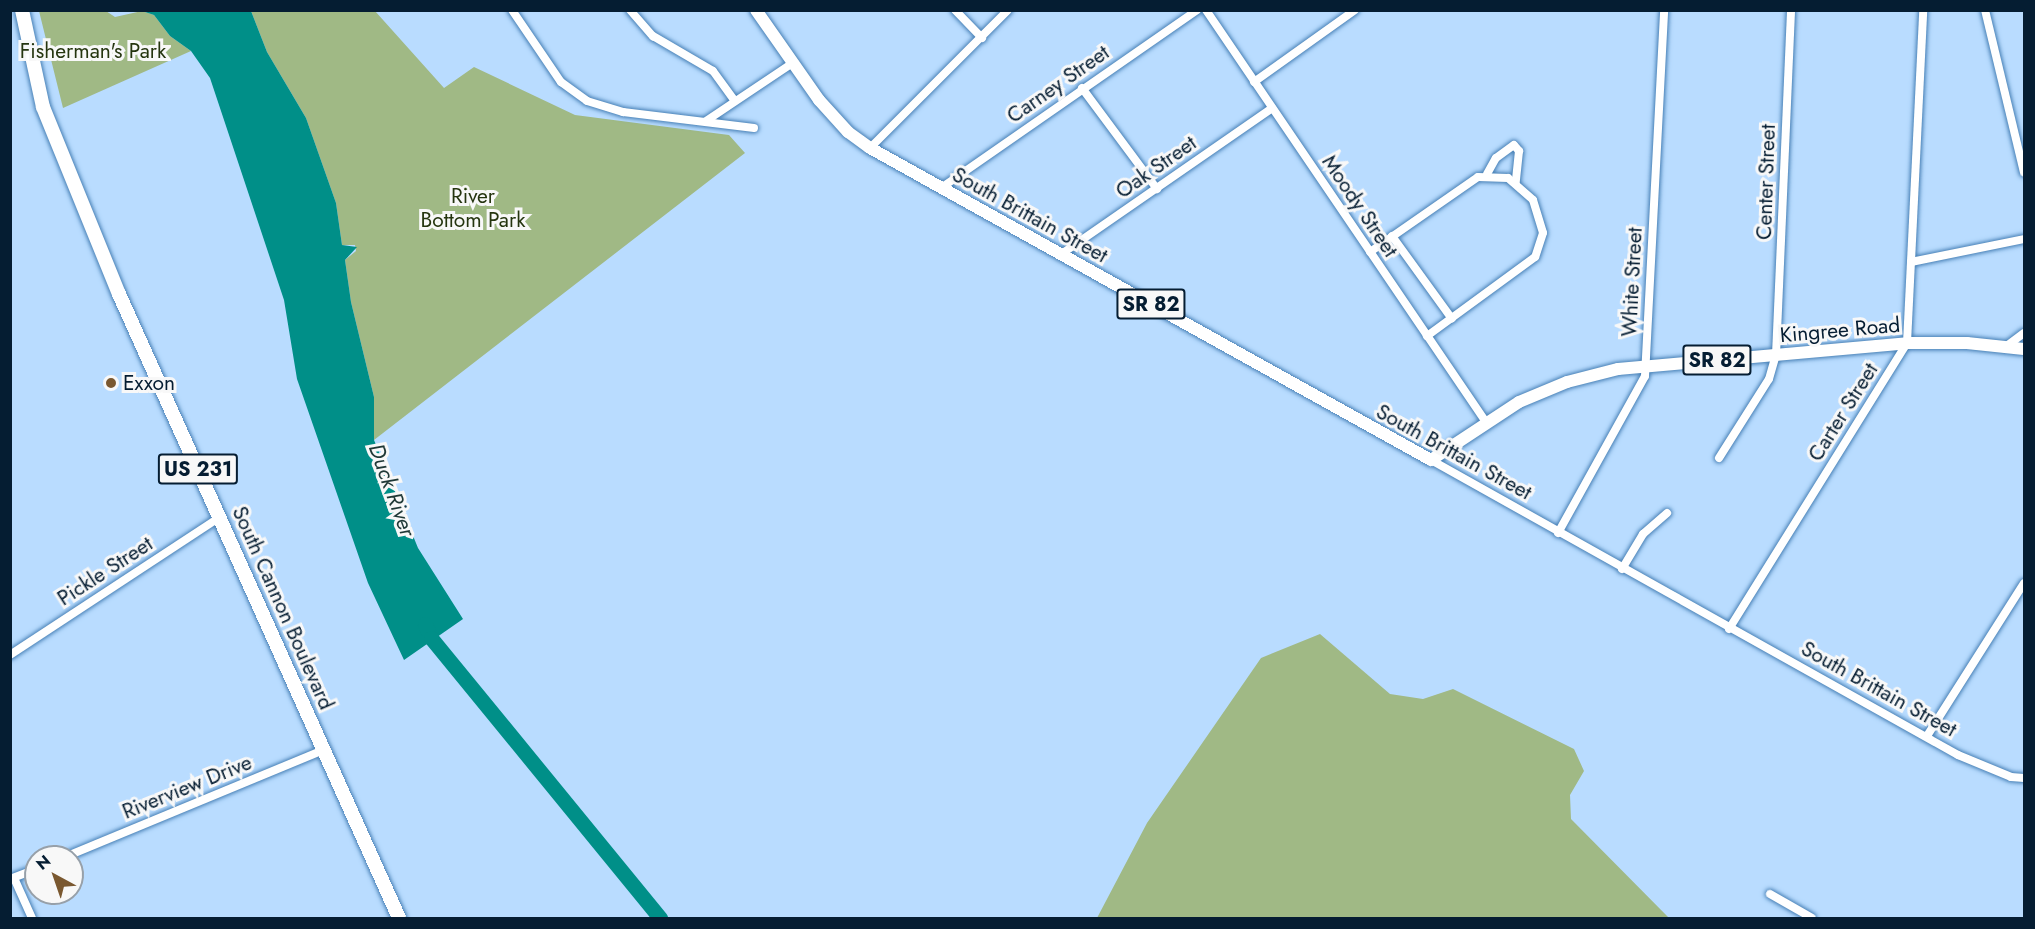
<!DOCTYPE html>
<style>
body{margin:0}
#map{position:relative;width:2035px;height:929px;overflow:hidden;background:#b9dcff;font-family:Jost,sans-serif}
div>[style]{position:absolute}
.green>*{inset:0;background:#a0b985}
.water>*{inset:0;background:#008f88}
.river>*{height:15px;margin:-7.5px;padding:0 7.5px;transform-origin:7.5px;border-radius:7.5px;background:#008f88}
.roads{filter:drop-shadow(0 0 2px #4780b6) drop-shadow(0 0 2px #4780b6)}
.street>*{height:8px;margin:-4px;padding:0 4px;transform-origin:4px;border-radius:4px;background:#fff}
.primary>*{height:12px;margin:-6px;padding:0 6px;transform-origin:6px;border-radius:6px;background:#fff}
.highway>*{height:14px;margin:-7px;padding:0 7px;transform-origin:7px;border-radius:7px;background:#fff}
.dots>*{width:16px;height:16px;translate:-50% -50%;box-sizing:border-box;border:3px solid #f8f8f8;border-radius:50%}
span{translate:-50% -50%;white-space:nowrap;text-align:center;line-height:1.15;-webkit-text-stroke:6px #f8f8f8;paint-order:stroke}
.shield-label span{padding:2px 4px;background:#f8f8f8;border:2px solid;border-radius:4px;-webkit-text-stroke-width:0}
.shield-label{font-size:20px;color:#051d32;font-weight:700}
.park-label{font-size:21px;color:#25350f}
.street-label{font-size:21px;color:#051d32}
.poi-label{font-size:21px;color:#051d32}
.left{translate:0 -50%;text-align:left}
.water-label{font-size:22px;color:#1f3836;font-style:italic}
.frame{position:absolute;inset:0;border:12px solid #051d32;pointer-events:none}
.north{position:absolute;left:24px;top:845px;width:60px;height:60px;box-sizing:border-box;background:#f8f8f8;border:2px solid #97a0a9;border-radius:50%;rotate:320deg;font-size:16px;font-weight:700;line-height:24px;text-align:center;color:#051d32}
.north::after{content:'';display:block;margin:auto;width:21px;height:27px;background:#7a5830;clip-path:polygon(50% 0,100% 100%,50% 72%,0 100%)}
</style>
<div id="map">
<div class="green">
<div style="clip-path:polygon(39px 11px,106px 11px,115px 17px,142px 11px,154px 15px,170px 36px,191px 51px,63px 108px)"></div>
<div style="clip-path:polygon(251px 11px,375px 11px,444px 88px,474px 67px,575px 115px,729px 135px,745px 153px,374px 440px,374px 397px,351px 302px,345px 260px,356px 251px,355px 245px,342px 245px,336px 203px,306px 118px,267px 52px)"></div>
<div style="clip-path:polygon(1320px 634px,1390px 694px,1423px 699px,1453px 689px,1574px 749px,1584px 771px,1570px 795px,1571px 819px,1669px 918px,1097px 918px,1147px 823px,1261px 658px)"></div>
</div>
<div class="water">
<div style="clip-path:polygon(142px 11px,251px 11px,267px 52px,306px 118px,336px 203px,342px 245px,357px 247px,345px 260px,351px 302px,374px 397px,374px 440px,418px 548px,463px 619px,404px 660px,368px 583px,297px 379px,284px 300px,210px 78px,191px 51px,170px 36px,154px 15px)"></div>
</div>
<div class="river">
<div style="left:425px;top:624px;width:15px;rotate:67deg"></div>
<div style="left:431px;top:638px;width:362px;rotate:50.7deg"></div>
</div>
<div class="roads">
<div class="street">
<div style="left:512px;top:10px;width:87px;rotate:55.8deg"></div>
<div style="left:561px;top:82px;width:32px;rotate:36deg"></div>
<div style="left:587px;top:101px;width:38px;rotate:17deg"></div>
<div style="left:623px;top:112px;width:132px;rotate:7deg"></div>
<div style="left:630px;top:10px;width:35px;rotate:49deg"></div>
<div style="left:653px;top:36px;width:69px;rotate:30.3deg"></div>
<div style="left:713px;top:71px;width:37px;rotate:54deg"></div>
<div style="left:955px;top:10px;width:39px;rotate:46deg"></div>
<div style="left:1206px;top:10px;width:498px;rotate:55.8deg"></div>
<div style="left:1985px;top:10px;width:167px;rotate:76.5deg"></div>
<div style="left:1254px;top:82px;width:124px;rotate:-35.5deg"></div>
<div style="left:1082px;top:88px;width:126px;rotate:53.4deg"></div>
<div style="left:706px;top:121px;width:102px;rotate:-33.8deg"></div>
<div style="left:870px;top:148px;width:195px;rotate:-45deg"></div>
<div style="left:1487px;top:174px;width:18px;rotate:-61deg"></div>
<div style="left:1496px;top:158px;width:22px;rotate:-36deg"></div>
<div style="left:1514px;top:145px;width:8px;rotate:50deg"></div>
<div style="left:1519px;top:151px;width:31px;rotate:96deg"></div>
<div style="left:941px;top:188px;width:312px;rotate:-34.8deg"></div>
<div style="left:1392px;top:236px;width:102px;rotate:54.1deg"></div>
<div style="left:1370px;top:252px;width:131px;rotate:-34.8deg"></div>
<div style="left:1478px;top:177px;width:30px;rotate:2deg"></div>
<div style="left:1508px;top:178px;width:33px;rotate:41deg"></div>
<div style="left:1533px;top:200px;width:34px;rotate:73deg"></div>
<div style="left:1543px;top:233px;width:25px;rotate:108deg"></div>
<div style="left:1535px;top:257px;width:134px;rotate:143.8deg"></div>
<div style="left:1060px;top:255px;width:258px;rotate:-34.7deg"></div>
<div style="left:1911px;top:262px;width:115px;rotate:-11.5deg"></div>
<div style="left:2008px;top:345px;width:20px;rotate:-37deg"></div>
<div style="left:1719px;top:458px;width:93px;rotate:-57.7deg"></div>
<div style="left:1769px;top:379px;width:25px;rotate:-74deg"></div>
<div style="left:1776px;top:355px;width:345px;rotate:-87.5deg"></div>
<div style="left:1431px;top:460px;width:604px;rotate:29.24deg"></div>
<div style="left:1958px;top:755px;width:57px;rotate:22.5deg"></div>
<div style="left:2011px;top:777px;width:13px;rotate:4deg"></div>
<div style="left:1558px;top:533px;width:179px;rotate:-61deg"></div>
<div style="left:1645px;top:376px;width:366px;rotate:-87deg"></div>
<div style="left:1622px;top:569px;width:41px;rotate:-59deg"></div>
<div style="left:1643px;top:534px;width:32px;rotate:-41deg"></div>
<div style="left:1729px;top:629px;width:337px;rotate:-58.1deg"></div>
<div style="left:1907px;top:343px;width:333px;rotate:-87.2deg"></div>
<div style="left:10px;top:655px;width:251px;rotate:-33.3deg"></div>
<div style="left:1927px;top:736px;width:181px;rotate:-57.6deg"></div>
<div style="left:65px;top:857px;width:279px;rotate:-22.5deg"></div>
<div style="left:14px;top:878px;width:44px;rotate:65.8deg"></div>
<div style="left:10px;top:879px;width:28px;rotate:-21deg"></div>
<div style="left:1770px;top:894px;width:48px;rotate:29.7deg"></div>
</div>
<div class="primary">
<div style="left:756px;top:10px;width:110px;rotate:55deg"></div>
<div style="left:819px;top:100px;width:43px;rotate:47.8deg"></div>
<div style="left:848px;top:132px;width:27px;rotate:36deg"></div>
<div style="left:870px;top:148px;width:642px;rotate:29.08deg"></div>
<div style="left:1431px;top:460px;width:105px;rotate:-33.4deg"></div>
<div style="left:1519px;top:402px;width:52px;rotate:-22.6deg"></div>
<div style="left:1567px;top:382px;width:53px;rotate:-14.3deg"></div>
<div style="left:1618px;top:369px;width:290px;rotate:-5.1deg"></div>
<div style="left:1907px;top:343px;width:60px"></div>
<div style="left:1967px;top:343px;width:57px;rotate:6deg"></div>
</div>
<div class="highway">
<div style="left:22px;top:10px;width:99px;rotate:77.8deg"></div>
<div style="left:43px;top:107px;width:202px;rotate:67.9deg"></div>
<div style="left:119px;top:294px;width:684px;rotate:65.83deg"></div>
</div>
</div>
<div class="dots">
<div style="left:111px;top:383px;background:#7a5830"></div>
</div>
<div class="shield-label">
<span style="left:1151px;top:304px">SR 82</span>
<span style="left:1717px;top:360px">SR 82</span>
<span style="left:198px;top:469px">US 231</span>
</div>
<div class="park-label">
<span style="left:93px;top:51px">Fisherman's Park</span>
<span style="left:473px;top:208px">River<br>Bottom Park</span>
</div>
<div class="street-label">
<span style="left:1058px;top:84px;rotate:-35deg">Carney Street</span>
<span style="left:1156px;top:167px;rotate:-35deg">Oak Street</span>
<span style="left:1766px;top:182px;rotate:-88deg">Center Street</span>
<span style="left:1360px;top:206px;rotate:56deg">Moody Street</span>
<span style="left:1030px;top:215px;rotate:29deg">South Brittain Street</span>
<span style="left:1632px;top:282px;rotate:-87deg">White Street</span>
<span style="left:1840px;top:330px;rotate:-5deg">Kingree Road</span>
<span style="left:1843px;top:412px;rotate:-58deg">Carter Street</span>
<span style="left:1454px;top:452px;rotate:29deg">South Brittain Street</span>
<span style="left:105px;top:571px;rotate:-33deg">Pickle Street</span>
<span style="left:283px;top:608px;rotate:66deg">South Cannon Boulevard</span>
<span style="left:1879px;top:689px;rotate:29deg">South Brittain Street</span>
<span style="left:187px;top:787px;rotate:-22deg">Riverview Drive</span>
</div>
<div class="poi-label">
<span class="left" style="left:123px;top:383px">Exxon</span>
</div>
<div class="water-label">
<span style="left:392px;top:490px;rotate:70deg">Duck River</span>
</div>
<div class="frame"></div>
<div class="north">N</div>
</div>
